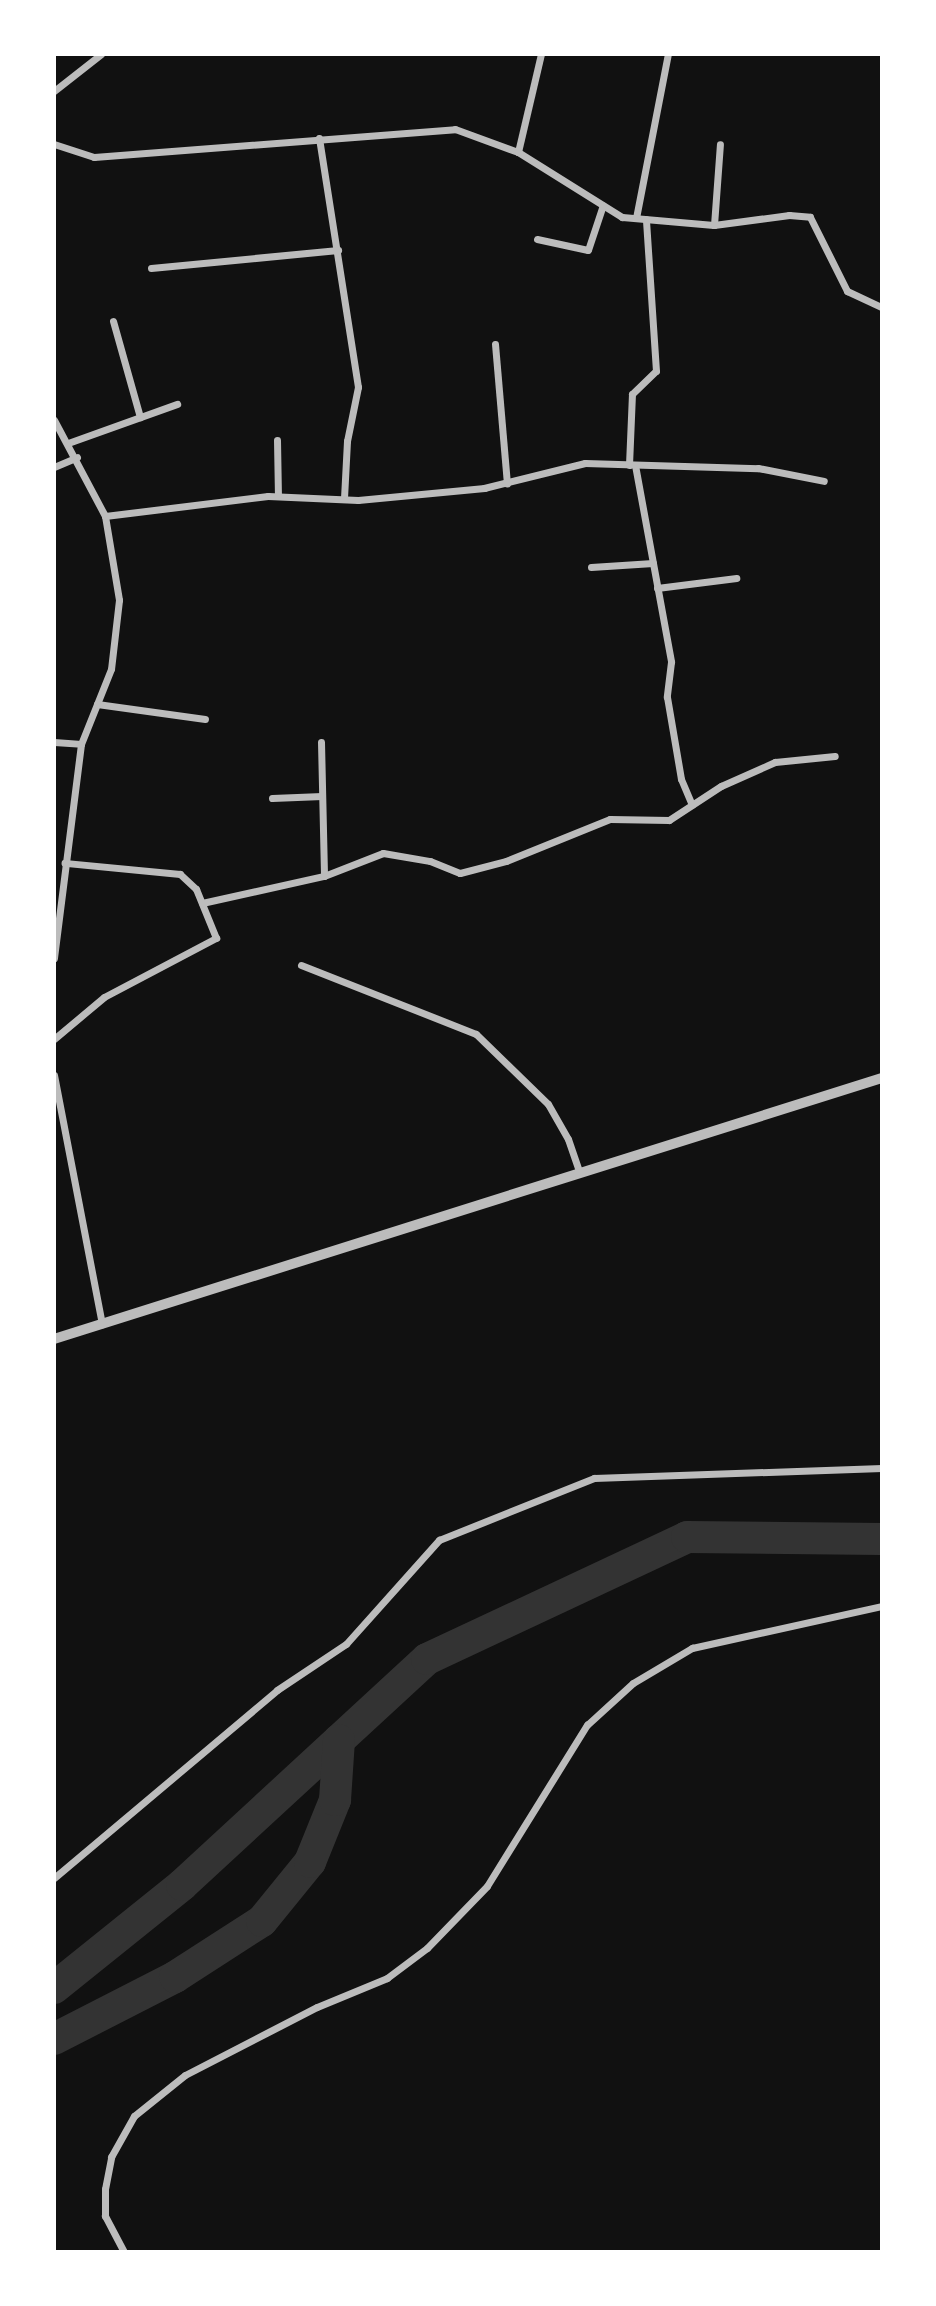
<!DOCTYPE html>
<style>
body{margin:0}
#map{position:relative;width:936px;height:2306px;overflow:hidden;background:#111;font-family:"Open Sans",sans-serif}
div>[style]{position:absolute}
.river>*{height:32px;margin:-16px;padding:0 16px;transform-origin:16px;border-radius:16px;background:#333}
.minor>*{height:7px;margin:-3.5px;padding:0 3.5px;transform-origin:3.5px;border-radius:3.5px;background:#bcbcbc}
.tertiary>*{height:10px;margin:-5px;padding:0 5px;transform-origin:5px;border-radius:5px;background:#bcbcbc}
span{translate:-50% -50%;white-space:nowrap;text-align:center;line-height:1.15;-webkit-text-stroke:5px #fff;paint-order:stroke}
.frame{position:absolute;inset:0;border:56px solid #fff;pointer-events:none}
</style>
<div id="map">
<div class="river">
<div style="left:54px;top:1988px;width:164px;rotate:-38.8deg"></div>
<div style="left:182px;top:1885px;width:333px;rotate:-42.7deg"></div>
<div style="left:427px;top:1659px;width:287px;rotate:-25.1deg"></div>
<div style="left:687px;top:1537px;width:195px;rotate:0.6deg"></div>
<div style="left:54px;top:2039px;width:136px;rotate:-27.1deg"></div>
<div style="left:175px;top:1977px;width:103px;rotate:-32.8deg"></div>
<div style="left:262px;top:1921px;width:76px;rotate:-50.9deg"></div>
<div style="left:310px;top:1862px;width:67px;rotate:-68deg"></div>
<div style="left:335px;top:1800px;width:60px;rotate:-86.2deg"></div>
</div>
<div class="minor">
<div style="left:54px;top:91px;width:60px;rotate:-38.2deg"></div>
<div style="left:319px;top:138px;width:252px;rotate:81.1deg"></div>
<div style="left:358px;top:387px;width:55px;rotate:101.5deg"></div>
<div style="left:347px;top:441px;width:58px;rotate:93deg"></div>
<div style="left:54px;top:144px;width:42px;rotate:18deg"></div>
<div style="left:94px;top:157px;width:362px;rotate:-4.4deg"></div>
<div style="left:455px;top:129px;width:67px;rotate:20.1deg"></div>
<div style="left:518px;top:152px;width:123px;rotate:32deg"></div>
<div style="left:622px;top:217px;width:92px;rotate:5deg"></div>
<div style="left:714px;top:225px;width:76px;rotate:-7.6deg"></div>
<div style="left:789px;top:215px;width:21px;rotate:5deg"></div>
<div style="left:810px;top:217px;width:83px;rotate:63.4deg"></div>
<div style="left:847px;top:291px;width:38px;rotate:25deg"></div>
<div style="left:518px;top:152px;width:101px;rotate:-76.8deg"></div>
<div style="left:636px;top:218px;width:167px;rotate:-79deg"></div>
<div style="left:714px;top:225px;width:81px;rotate:-85.8deg"></div>
<div style="left:537px;top:239px;width:52px;rotate:12.2deg"></div>
<div style="left:588px;top:250px;width:47px;rotate:-71.6deg"></div>
<div style="left:151px;top:268px;width:188px;rotate:-5.5deg"></div>
<div style="left:113px;top:321px;width:100px;rotate:74.3deg"></div>
<div style="left:495px;top:344px;width:140px;rotate:85.1deg"></div>
<div style="left:54px;top:420px;width:109px;rotate:62deg"></div>
<div style="left:105px;top:516px;width:85px;rotate:80.5deg"></div>
<div style="left:119px;top:600px;width:69px;rotate:96.6deg"></div>
<div style="left:111px;top:669px;width:81px;rotate:111.8deg"></div>
<div style="left:81px;top:744px;width:216px;rotate:97.2deg"></div>
<div style="left:277px;top:440px;width:56px;rotate:89deg"></div>
<div style="left:68px;top:443px;width:116px;rotate:-19.7deg"></div>
<div style="left:629px;top:465px;width:71px;rotate:-87.6deg"></div>
<div style="left:632px;top:394px;width:33px;rotate:-44deg"></div>
<div style="left:656px;top:371px;width:152px;rotate:-93.8deg"></div>
<div style="left:635px;top:465px;width:200px;rotate:79.6deg"></div>
<div style="left:671px;top:662px;width:35px;rotate:97deg"></div>
<div style="left:667px;top:697px;width:83px;rotate:80.3deg"></div>
<div style="left:681px;top:779px;width:28px;rotate:67deg"></div>
<div style="left:54px;top:467px;width:25px;rotate:-23deg"></div>
<div style="left:105px;top:516px;width:164px;rotate:-7deg"></div>
<div style="left:268px;top:496px;width:90px;rotate:2.5deg"></div>
<div style="left:358px;top:500px;width:127px;rotate:-5.4deg"></div>
<div style="left:484px;top:488px;width:104px;rotate:-13.9deg"></div>
<div style="left:585px;top:463px;width:173px;rotate:1.7deg"></div>
<div style="left:758px;top:468px;width:67px;rotate:11.1deg"></div>
<div style="left:591px;top:567px;width:62px;rotate:-3.7deg"></div>
<div style="left:657px;top:588px;width:80px;rotate:-7.2deg"></div>
<div style="left:97px;top:704px;width:109px;rotate:7.9deg"></div>
<div style="left:54px;top:742px;width:27px;rotate:4deg"></div>
<div style="left:321px;top:742px;width:134px;rotate:88.7deg"></div>
<div style="left:272px;top:798px;width:50px;rotate:-2.3deg"></div>
<div style="left:202px;top:903px;width:125px;rotate:-12.5deg"></div>
<div style="left:324px;top:876px;width:63px;rotate:-21.3deg"></div>
<div style="left:383px;top:853px;width:48px;rotate:9.7deg"></div>
<div style="left:430px;top:861px;width:32px;rotate:22deg"></div>
<div style="left:460px;top:873px;width:48px;rotate:-14.6deg"></div>
<div style="left:506px;top:861px;width:112px;rotate:-22deg"></div>
<div style="left:610px;top:819px;width:59px;rotate:1deg"></div>
<div style="left:669px;top:820px;width:62px;rotate:-33.2deg"></div>
<div style="left:721px;top:786px;width:59px;rotate:-24deg"></div>
<div style="left:775px;top:762px;width:60px;rotate:-5.7deg"></div>
<div style="left:301px;top:965px;width:188px;rotate:21.5deg"></div>
<div style="left:476px;top:1034px;width:100px;rotate:44.2deg"></div>
<div style="left:548px;top:1104px;width:40px;rotate:60.3deg"></div>
<div style="left:568px;top:1139px;width:36px;rotate:71deg"></div>
<div style="left:54px;top:1039px;width:65px;rotate:-40deg"></div>
<div style="left:104px;top:997px;width:127px;rotate:-27.8deg"></div>
<div style="left:216px;top:938px;width:53px;rotate:-112.2deg"></div>
<div style="left:196px;top:889px;width:22px;rotate:-137deg"></div>
<div style="left:180px;top:874px;width:116px;rotate:-174.5deg"></div>
<div style="left:54px;top:1075px;width:254px;rotate:79.1deg"></div>
<div style="left:54px;top:1878px;width:292px;rotate:-40.1deg"></div>
<div style="left:277px;top:1690px;width:83px;rotate:-33.7deg"></div>
<div style="left:346px;top:1644px;width:140px;rotate:-48.2deg"></div>
<div style="left:439px;top:1540px;width:167px;rotate:-21.8deg"></div>
<div style="left:594px;top:1478px;width:288px;rotate:-2deg"></div>
<div style="left:124px;top:2252px;width:41px;rotate:-117.8deg"></div>
<div style="left:105px;top:2216px;width:27px;rotate:-90deg"></div>
<div style="left:105px;top:2189px;width:33px;rotate:-79deg"></div>
<div style="left:111px;top:2157px;width:47px;rotate:-60.7deg"></div>
<div style="left:134px;top:2116px;width:65px;rotate:-38.8deg"></div>
<div style="left:185px;top:2075px;width:148px;rotate:-27.3deg"></div>
<div style="left:317px;top:2007px;width:76px;rotate:-22.5deg"></div>
<div style="left:387px;top:1978px;width:50px;rotate:-36.9deg"></div>
<div style="left:427px;top:1948px;width:86px;rotate:-45.9deg"></div>
<div style="left:487px;top:1886px;width:190px;rotate:-58.2deg"></div>
<div style="left:587px;top:1725px;width:62px;rotate:-42.4deg"></div>
<div style="left:633px;top:1683px;width:69px;rotate:-30.7deg"></div>
<div style="left:692px;top:1648px;width:195px;rotate:-12.5deg"></div>
</div>
<div class="tertiary">
<div style="left:54px;top:1339px;width:868px;rotate:-17.5deg"></div>
</div>
<div class="frame"></div>
</div>
